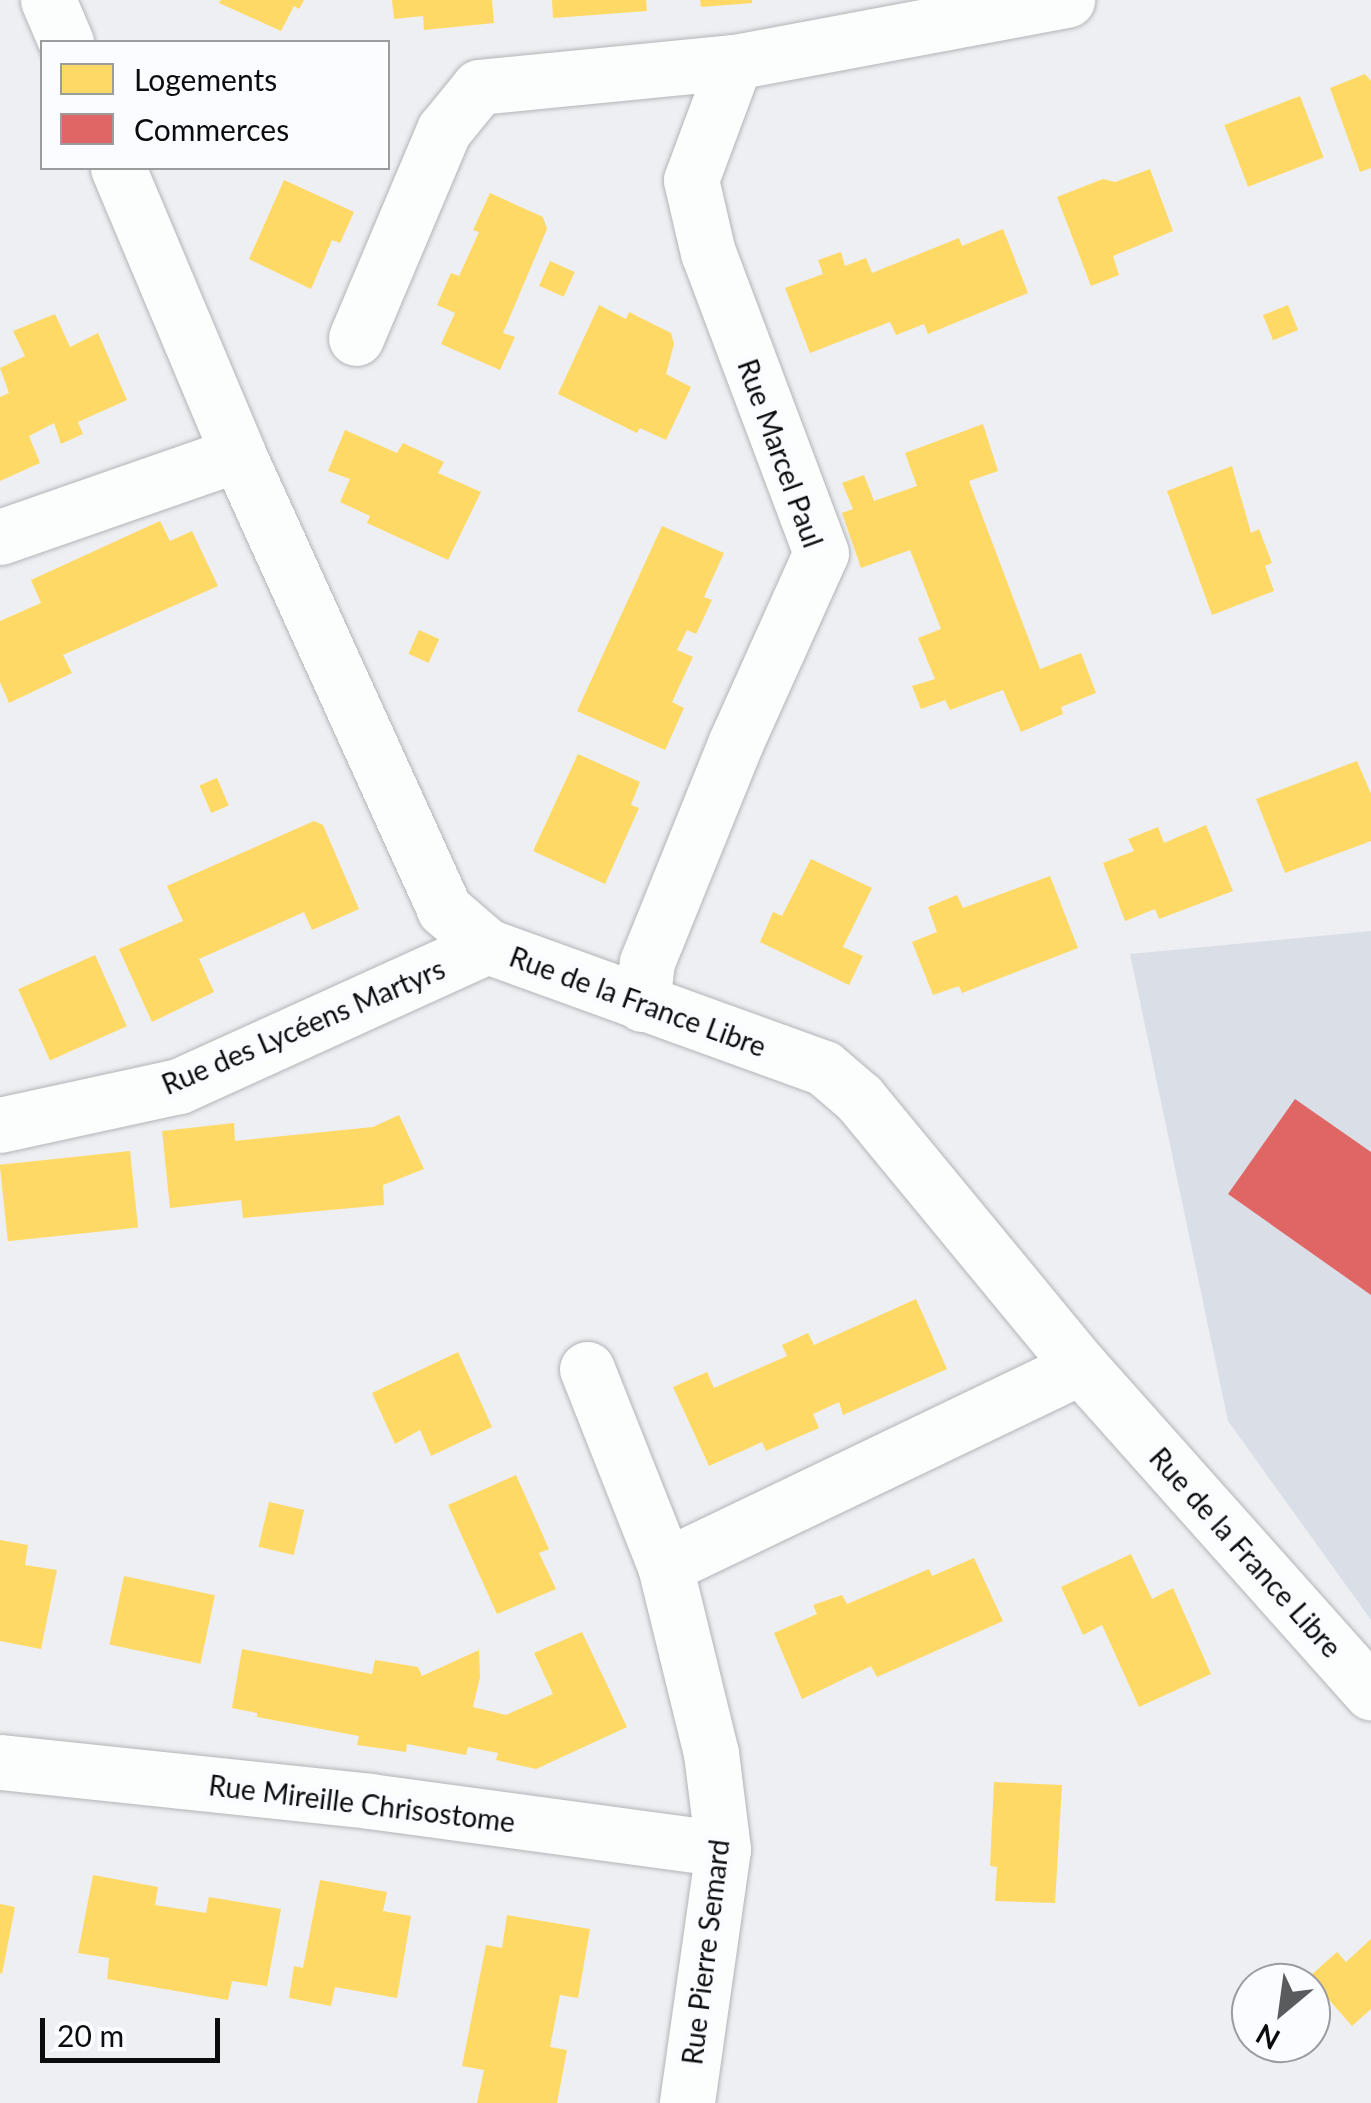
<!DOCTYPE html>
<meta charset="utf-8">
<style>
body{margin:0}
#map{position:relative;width:1371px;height:2103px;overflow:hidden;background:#edeff2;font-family:Lato,sans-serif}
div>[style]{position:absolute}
.built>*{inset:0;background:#dadfe7}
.homes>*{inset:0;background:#ffd966;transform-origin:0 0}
.shops>*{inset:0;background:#e06666}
.roads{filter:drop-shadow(0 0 2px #b3b4b7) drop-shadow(0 0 2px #b3b4b7)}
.minor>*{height:55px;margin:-27.5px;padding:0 27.5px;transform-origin:27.5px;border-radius:27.5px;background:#fcfdfd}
span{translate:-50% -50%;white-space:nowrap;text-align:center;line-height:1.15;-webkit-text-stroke:10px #fafcff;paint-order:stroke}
.street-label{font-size:28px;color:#0b0c0d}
.legend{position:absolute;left:40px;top:40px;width:350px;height:130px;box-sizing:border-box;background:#fafcff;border:2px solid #9a9c9e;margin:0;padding:12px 18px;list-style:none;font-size:30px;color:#0b0c0d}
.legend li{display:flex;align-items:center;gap:20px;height:50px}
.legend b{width:50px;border:2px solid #9a9c9e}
.north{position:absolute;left:1231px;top:1963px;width:100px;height:100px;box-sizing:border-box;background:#fafcff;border:2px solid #9a9c9e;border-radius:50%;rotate:209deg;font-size:28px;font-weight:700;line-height:40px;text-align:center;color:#0b0c0d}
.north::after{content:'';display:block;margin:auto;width:35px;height:45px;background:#5a5b5d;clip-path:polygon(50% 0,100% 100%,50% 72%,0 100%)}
.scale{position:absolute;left:40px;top:2018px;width:180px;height:45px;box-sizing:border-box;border:5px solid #0b0c0d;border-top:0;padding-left:12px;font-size:30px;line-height:35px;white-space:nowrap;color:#0b0c0d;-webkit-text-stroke:8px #fafcff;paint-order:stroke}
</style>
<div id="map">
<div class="built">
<div style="clip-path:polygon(1371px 931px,1371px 1620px,1228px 1421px,1130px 954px)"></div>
</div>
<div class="homes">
<div style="clip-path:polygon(221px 0,304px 0,299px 9px,294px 6px,281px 31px,219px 3px)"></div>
<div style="clip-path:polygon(392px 0,492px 0,494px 23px,424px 30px,423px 16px,394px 19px)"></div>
<div style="clip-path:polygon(552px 0,646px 0,647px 11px,553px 18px)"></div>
<div style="clip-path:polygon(700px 0,752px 0,752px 3px,701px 7px)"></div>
<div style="clip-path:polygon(1365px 74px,1371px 81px,1371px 168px,1360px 172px,1330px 88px)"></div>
<div style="left:1300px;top:96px;width:66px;height:81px;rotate:69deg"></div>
<div style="clip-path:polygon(1150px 169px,1173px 231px,1113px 256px,1119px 275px,1091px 286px,1057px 197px,1103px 179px,1115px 182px)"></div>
<div style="clip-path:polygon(284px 180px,354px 212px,340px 243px,332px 240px,311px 289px,249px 259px)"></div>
<div style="clip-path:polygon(490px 193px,543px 217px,547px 229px,503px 333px,515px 337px,500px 370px,441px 344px,455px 313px,437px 305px,451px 273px,459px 276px,479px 232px,473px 230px)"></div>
<div style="clip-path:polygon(1003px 229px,1028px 293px,928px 334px,924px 324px,896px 335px,890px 322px,810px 353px,785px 288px,823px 274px,818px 260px,841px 252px,845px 266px,866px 258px,872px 273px,959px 238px,962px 246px)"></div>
<div style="left:550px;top:261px;width:27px;height:27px;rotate:24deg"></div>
<div style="clip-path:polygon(599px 305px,626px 319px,629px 312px,671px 333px,674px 344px,666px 374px,691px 387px,666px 440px,640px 428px,637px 433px,558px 394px)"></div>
<div style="left:1288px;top:305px;width:27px;height:27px;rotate:68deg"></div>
<div style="clip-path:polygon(55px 314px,70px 347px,98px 333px,127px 400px,78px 422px,83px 434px,61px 444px,54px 423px,29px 436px,40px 463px,0 481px,0 397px,9px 393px,0 368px,25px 356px,13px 331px)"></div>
<div style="clip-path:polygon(983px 424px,998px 471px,969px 481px,1040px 669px,1081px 653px,1096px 693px,1061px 707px,1063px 714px,1021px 732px,1003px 690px,950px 710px,945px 700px,921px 709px,912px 686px,935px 679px,918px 638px,941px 629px,910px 550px,861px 568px,842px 513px,853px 509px,842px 483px,864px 475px,874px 501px,917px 486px,905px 453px)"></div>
<div style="clip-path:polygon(345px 430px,397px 453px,403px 443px,444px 462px,438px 473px,481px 492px,448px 560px,367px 523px,370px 516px,340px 502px,350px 479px,328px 471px)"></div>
<div style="clip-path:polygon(1232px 466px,1251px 533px,1259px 529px,1272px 563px,1265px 566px,1274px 591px,1212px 615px,1167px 491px)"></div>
<div style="clip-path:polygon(160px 521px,170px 541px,192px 531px,218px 586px,63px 655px,72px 673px,9px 703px,0 682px,0 621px,41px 603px,31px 580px)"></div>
<div style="clip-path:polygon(662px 526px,724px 553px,704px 597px,712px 600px,696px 634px,687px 630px,677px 650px,693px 657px,672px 702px,684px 708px,665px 750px,577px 711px)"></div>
<div style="left:419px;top:630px;width:22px;height:26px;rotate:24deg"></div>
<div style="clip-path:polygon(578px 754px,640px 782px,631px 805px,639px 808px,605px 884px,533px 851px)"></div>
<div style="clip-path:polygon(1357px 761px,1371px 794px,1371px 841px,1285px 873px,1256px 799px)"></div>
<div style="left:217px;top:778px;width:30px;height:19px;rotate:67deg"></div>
<div style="clip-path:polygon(314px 821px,323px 825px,359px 909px,312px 930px,304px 912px,199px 959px,214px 992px,152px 1022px,119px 949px,183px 921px,167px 886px)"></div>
<div style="clip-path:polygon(1206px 825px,1233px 891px,1159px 919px,1155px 909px,1125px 921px,1103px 863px,1134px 851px,1128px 839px,1158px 827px,1164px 843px)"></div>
<div style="clip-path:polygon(811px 859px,872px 888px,843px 947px,863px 956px,849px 985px,760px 942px,773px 912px,782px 916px)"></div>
<div style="clip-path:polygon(1050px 876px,1078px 948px,962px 993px,959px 986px,933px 995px,912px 942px,937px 932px,928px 907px,957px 895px,963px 908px)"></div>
<div style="left:95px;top:955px;width:78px;height:84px;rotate:66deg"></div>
<div style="clip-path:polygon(399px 1115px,424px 1169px,383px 1185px,384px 1205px,243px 1218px,241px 1200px,170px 1208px,162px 1131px,234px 1123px,235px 1141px,373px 1127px)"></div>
<div style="left:130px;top:1151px;width:77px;height:131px;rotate:84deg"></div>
<div style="clip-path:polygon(916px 1299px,947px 1369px,843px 1415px,839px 1402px,813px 1414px,819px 1428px,766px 1451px,762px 1442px,709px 1466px,673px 1387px,707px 1372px,714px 1388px,787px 1356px,782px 1345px,808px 1333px,814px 1345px)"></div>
<div style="clip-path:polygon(458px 1352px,492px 1427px,431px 1456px,420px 1430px,395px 1444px,372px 1393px)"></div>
<div style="clip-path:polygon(516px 1475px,549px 1549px,539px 1553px,556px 1589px,497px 1614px,448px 1505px)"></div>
<div style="left:269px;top:1502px;width:36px;height:46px;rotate:13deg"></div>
<div style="clip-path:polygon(0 1540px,28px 1545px,25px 1565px,57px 1570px,41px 1649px,0 1641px)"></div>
<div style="clip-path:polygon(1131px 1554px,1152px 1599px,1173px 1588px,1211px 1674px,1139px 1707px,1102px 1625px,1083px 1635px,1061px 1587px)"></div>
<div style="clip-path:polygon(974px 1558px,1003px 1621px,877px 1677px,871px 1666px,802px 1699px,774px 1633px,817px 1614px,813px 1605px,842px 1595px,847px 1604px,929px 1569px,932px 1576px)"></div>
<div style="left:124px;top:1576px;width:93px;height:70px;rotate:12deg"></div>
<div style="clip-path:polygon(582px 1632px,627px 1727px,536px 1769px,496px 1760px,498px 1753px,468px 1747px,466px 1755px,407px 1744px,406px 1752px,357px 1745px,359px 1736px,257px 1717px,257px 1713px,232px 1708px,242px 1649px,372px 1674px,375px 1660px,418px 1667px,422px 1676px,479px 1650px,480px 1677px,473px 1707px,506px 1715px,553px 1694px,534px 1653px)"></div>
<div style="clip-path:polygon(994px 1782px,1062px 1785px,1055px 1903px,995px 1901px,997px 1867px,990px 1866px)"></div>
<div style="clip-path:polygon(93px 1875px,158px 1887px,155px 1905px,206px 1913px,209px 1897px,281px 1909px,267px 1986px,232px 1981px,228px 2000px,107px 1979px,109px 1958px,78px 1953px)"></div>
<div style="clip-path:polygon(320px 1880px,387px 1892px,383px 1911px,411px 1916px,397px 1998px,335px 1987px,331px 2006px,289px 1998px,294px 1966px,303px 1968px)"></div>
<div style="clip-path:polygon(0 1904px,15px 1907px,2px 1974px,0 1973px)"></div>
<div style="clip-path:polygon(507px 1915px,590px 1929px,578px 1998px,560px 1995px,550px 2047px,567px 2050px,557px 2103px,477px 2103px,484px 2070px,462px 2066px,486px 1945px,502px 1948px)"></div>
<div style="clip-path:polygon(1371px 1939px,1371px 2009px,1352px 2026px,1309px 1977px,1337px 1952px,1346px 1962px)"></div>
</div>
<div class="shops">
<div style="clip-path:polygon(1295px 1099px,1371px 1152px,1371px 1295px,1228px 1194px)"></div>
</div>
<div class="roads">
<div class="minor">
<div style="left:48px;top:0;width:46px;rotate:66.8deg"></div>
<div style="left:118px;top:168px;width:310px;rotate:67.2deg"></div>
<div style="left:238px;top:454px;width:499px;rotate:65.6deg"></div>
<div style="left:444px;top:909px;width:57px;rotate:40.7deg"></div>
<div style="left:487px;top:946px;width:358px;rotate:19.9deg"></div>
<div style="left:824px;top:1068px;width:46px;rotate:40.6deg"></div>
<div style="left:859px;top:1098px;width:349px;rotate:50.5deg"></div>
<div style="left:1081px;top:1367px;width:436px;rotate:48.3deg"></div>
<div style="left:356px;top:338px;width:226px;rotate:-67.1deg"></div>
<div style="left:444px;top:130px;width:55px;rotate:-50.9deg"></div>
<div style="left:479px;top:87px;width:257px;rotate:-5.6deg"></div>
<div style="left:0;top:537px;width:252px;rotate:-19.2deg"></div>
<div style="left:642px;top:1004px;width:42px;rotate:-83.2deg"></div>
<div style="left:647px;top:962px;width:235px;rotate:-68deg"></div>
<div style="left:735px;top:744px;width:209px;rotate:-65.8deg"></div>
<div style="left:821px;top:553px;width:321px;rotate:-110.6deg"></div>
<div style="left:708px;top:253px;width:75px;rotate:-103.1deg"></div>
<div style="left:691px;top:180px;width:126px;rotate:-69.6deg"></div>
<div style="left:735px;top:62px;width:338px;rotate:-10.6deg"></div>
<div style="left:0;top:1125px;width:183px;rotate:-12.3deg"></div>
<div style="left:179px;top:1086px;width:338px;rotate:-24.4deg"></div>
<div style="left:587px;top:1369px;width:212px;rotate:68.4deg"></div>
<div style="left:665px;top:1566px;width:461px;rotate:-25.6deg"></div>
<div style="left:665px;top:1566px;width:193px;rotate:76.2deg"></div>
<div style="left:711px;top:1753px;width:97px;rotate:82.9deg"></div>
<div style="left:723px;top:1849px;width:257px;rotate:98.1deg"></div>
<div style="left:0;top:1762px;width:371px;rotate:6deg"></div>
<div style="left:369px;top:1801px;width:357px;rotate:7.7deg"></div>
</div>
</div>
<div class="street-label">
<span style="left:781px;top:453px;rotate:70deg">Rue Marcel Paul</span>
<span style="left:638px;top:1001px;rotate:20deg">Rue de la France Libre</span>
<span style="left:303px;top:1026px;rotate:-23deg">Rue des Lycéens Martyrs</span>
<span style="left:1246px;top:1552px;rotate:48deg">Rue de la France Libre</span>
<span style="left:362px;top:1803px;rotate:7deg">Rue Mireille Chrisostome</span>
<span style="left:705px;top:1952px;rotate:-83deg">Rue Pierre Semard</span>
</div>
<ul class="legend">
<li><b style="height:28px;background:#ffd966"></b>Logements</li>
<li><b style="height:28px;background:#e06666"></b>Commerces</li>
</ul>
<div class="north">N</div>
<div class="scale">20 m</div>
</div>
